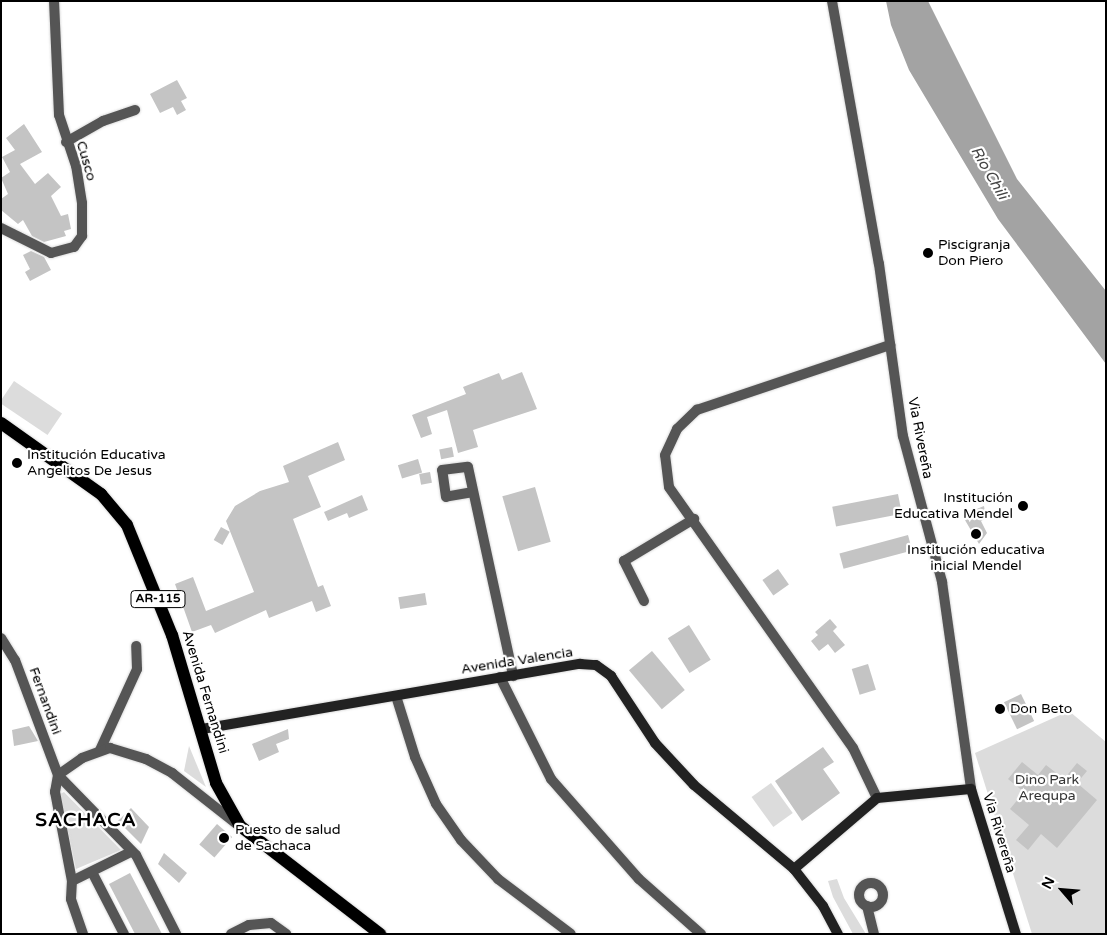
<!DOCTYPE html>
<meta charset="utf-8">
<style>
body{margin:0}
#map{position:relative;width:1107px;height:935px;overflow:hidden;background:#fff;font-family:"Varela Round",sans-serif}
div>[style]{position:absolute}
.green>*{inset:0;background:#dcdcdc;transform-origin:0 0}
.water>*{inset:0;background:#a3a3a3}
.building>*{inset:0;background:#c4c4c4;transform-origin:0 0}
.roads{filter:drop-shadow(0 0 1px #dbdbdb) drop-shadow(0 0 1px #dbdbdb)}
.street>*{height:10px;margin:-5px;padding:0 5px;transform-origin:5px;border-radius:5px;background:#555}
.street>.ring{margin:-5px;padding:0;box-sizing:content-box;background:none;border:10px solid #555;border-radius:50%}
.secondary>*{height:10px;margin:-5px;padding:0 5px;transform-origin:5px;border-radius:5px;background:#222}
.primary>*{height:12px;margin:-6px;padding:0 6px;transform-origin:6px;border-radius:6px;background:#000}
.dots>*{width:14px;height:14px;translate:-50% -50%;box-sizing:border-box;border:2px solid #fff;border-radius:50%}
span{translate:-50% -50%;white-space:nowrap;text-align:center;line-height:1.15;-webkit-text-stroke:4.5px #fff;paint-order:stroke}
.shield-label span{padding:1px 4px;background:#fff;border:1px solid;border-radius:4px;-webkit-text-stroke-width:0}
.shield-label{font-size:12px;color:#000;font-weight:700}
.street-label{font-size:14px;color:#000}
.poi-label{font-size:14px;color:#000}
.left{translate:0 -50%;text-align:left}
.right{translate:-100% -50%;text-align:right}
.park-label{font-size:14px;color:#333}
.water-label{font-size:15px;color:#444;font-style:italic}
.district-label{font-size:19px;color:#000;font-weight:700;letter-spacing:1px}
.frame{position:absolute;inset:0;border:2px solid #000;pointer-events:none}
.north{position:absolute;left:1037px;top:865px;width:50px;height:50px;-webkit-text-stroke:4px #fff;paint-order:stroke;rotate:297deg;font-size:14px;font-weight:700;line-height:20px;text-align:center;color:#000}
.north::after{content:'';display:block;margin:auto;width:18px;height:22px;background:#000;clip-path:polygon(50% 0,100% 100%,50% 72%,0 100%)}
</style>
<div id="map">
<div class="green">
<div style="left:14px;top:381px;width:58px;height:26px;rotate:34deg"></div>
<div style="clip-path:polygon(1069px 711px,1106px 742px,1106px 934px,1032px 934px,975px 753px)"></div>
<div style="clip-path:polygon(189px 746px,206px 787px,184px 771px)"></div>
<div style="left:771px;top:783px;width:37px;height:24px;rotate:54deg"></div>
<div style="clip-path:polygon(64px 792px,121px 850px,76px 869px,60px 794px)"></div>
<div style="clip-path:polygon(837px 879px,844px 898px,866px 934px,853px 934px,833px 897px,828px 881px)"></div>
</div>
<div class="water">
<div style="clip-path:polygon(886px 1px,928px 1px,1017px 179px,1106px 291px,1106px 364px,998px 219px,909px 70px,891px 25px)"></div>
</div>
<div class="building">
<div style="clip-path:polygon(177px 80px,187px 98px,181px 101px,186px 110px,177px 115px,173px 107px,160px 113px,150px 94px)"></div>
<div style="clip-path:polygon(24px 124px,42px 152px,20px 164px,35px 184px,48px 173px,61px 187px,51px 196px,61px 216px,68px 214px,71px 229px,64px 231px,66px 236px,44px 242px,32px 236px,23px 220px,18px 224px,1px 210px,1px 199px,8px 194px,1px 178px,10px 172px,2px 157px,15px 150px,6px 138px)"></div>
<div style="clip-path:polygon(31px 251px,44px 257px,51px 270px,30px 281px,25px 272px,30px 269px,23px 255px)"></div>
<div style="clip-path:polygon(522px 372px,537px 409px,473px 430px,478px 447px,458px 453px,447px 410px,427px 417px,432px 434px,421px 438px,412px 415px,466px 394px,463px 387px,499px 373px,502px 380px)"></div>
<div style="clip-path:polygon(338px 442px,345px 460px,308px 476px,321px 507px,293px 519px,318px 587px,323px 585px,331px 606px,316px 612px,312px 601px,269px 618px,266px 610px,215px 633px,211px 625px,192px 632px,175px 584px,193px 577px,206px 611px,254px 592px,226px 521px,235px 506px,260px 491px,289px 482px,283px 466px)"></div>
<div style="left:452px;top:447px;width:10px;height:13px;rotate:79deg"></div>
<div style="left:418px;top:459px;width:14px;height:21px;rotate:73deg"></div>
<div style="left:430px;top:472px;width:11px;height:11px;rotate:80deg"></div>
<div style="left:535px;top:487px;width:57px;height:34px;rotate:74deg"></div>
<div style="left:898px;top:494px;width:20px;height:67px;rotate:79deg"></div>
<div style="clip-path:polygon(362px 495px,368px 510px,349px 518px,347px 513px,328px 521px,324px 512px)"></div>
<div style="clip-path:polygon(984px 506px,986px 518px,981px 521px,987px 533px,979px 544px,962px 515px)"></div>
<div style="left:221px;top:527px;width:10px;height:15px;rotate:29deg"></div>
<div style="left:908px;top:535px;width:16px;height:71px;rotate:75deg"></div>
<div style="left:778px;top:569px;width:19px;height:19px;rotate:55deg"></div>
<div style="left:425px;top:593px;width:12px;height:27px;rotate:81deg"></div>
<div style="clip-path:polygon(830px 619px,837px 627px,833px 631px,845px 645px,835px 653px,828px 644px,819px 651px,811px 641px,818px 635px,815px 632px)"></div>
<div style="left:689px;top:625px;width:41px;height:25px;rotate:58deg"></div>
<div style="left:652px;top:651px;width:51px;height:30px;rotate:50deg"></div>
<div style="left:868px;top:664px;width:27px;height:17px;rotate:73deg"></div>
<div style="left:1021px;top:694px;width:30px;height:19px;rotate:64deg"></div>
<div style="clip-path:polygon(29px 726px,38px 741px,14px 746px,12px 730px)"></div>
<div style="clip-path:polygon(288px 729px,289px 739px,276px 744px,279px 752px,259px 761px,252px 744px)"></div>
<div style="clip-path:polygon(823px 747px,834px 762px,823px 769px,840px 793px,802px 821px,775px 781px)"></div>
<div style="clip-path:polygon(1022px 762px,1038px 775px,1046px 765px,1064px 779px,1077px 763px,1087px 771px,1077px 783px,1097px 800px,1057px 848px,1041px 834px,1028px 850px,1016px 840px,1029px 825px,1010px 809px,1024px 792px,1008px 779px)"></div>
<div style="clip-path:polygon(131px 808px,149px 827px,141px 844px,118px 821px)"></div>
<div style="left:217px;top:824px;width:20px;height:27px;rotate:41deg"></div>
<div style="clip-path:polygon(164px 853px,187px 873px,179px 883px,158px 864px)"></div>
<div style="clip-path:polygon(130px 873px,162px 934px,135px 934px,109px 884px)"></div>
</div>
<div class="roads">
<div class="street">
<div style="left:832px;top:1px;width:267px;rotate:79.9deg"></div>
<div style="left:879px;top:264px;width:174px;rotate:82.1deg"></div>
<div style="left:903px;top:436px;width:151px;rotate:75deg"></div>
<div style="left:942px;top:582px;width:209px;rotate:82deg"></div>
<div style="left:66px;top:142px;width:43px;rotate:-29.6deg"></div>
<div style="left:103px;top:121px;width:34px;rotate:-19deg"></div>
<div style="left:1px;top:228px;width:56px;rotate:26.6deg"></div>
<div style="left:51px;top:253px;width:24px;rotate:-15deg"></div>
<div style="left:74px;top:247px;width:14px;rotate:-54deg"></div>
<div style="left:82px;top:236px;width:33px;rotate:-90deg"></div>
<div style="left:82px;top:203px;width:37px;rotate:-99deg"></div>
<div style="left:76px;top:166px;width:54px;rotate:-108.4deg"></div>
<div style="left:59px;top:115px;width:114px;rotate:-92.5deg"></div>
<div style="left:473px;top:492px;width:27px;rotate:170deg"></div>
<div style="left:446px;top:497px;width:27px;rotate:-98deg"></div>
<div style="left:442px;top:470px;width:26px;rotate:-7deg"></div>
<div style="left:468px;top:467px;width:214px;rotate:77.8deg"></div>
<div style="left:644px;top:601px;width:45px;rotate:-116.6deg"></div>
<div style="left:624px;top:561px;width:82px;rotate:-31deg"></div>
<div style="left:1px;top:638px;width:26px;rotate:58deg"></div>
<div style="left:15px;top:660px;width:123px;rotate:69.5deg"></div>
<div style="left:58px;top:775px;width:112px;rotate:45.7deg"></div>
<div style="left:136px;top:855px;width:89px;rotate:63.1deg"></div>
<div style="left:500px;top:677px;width:114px;rotate:63.4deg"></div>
<div style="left:551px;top:779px;width:133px;rotate:48.7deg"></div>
<div style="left:639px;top:879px;width:83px;rotate:41.6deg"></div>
<div style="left:396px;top:696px;width:64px;rotate:72.7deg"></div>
<div style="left:415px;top:757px;width:51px;rotate:65.9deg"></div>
<div style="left:436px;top:804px;width:44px;rotate:55.2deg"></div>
<div style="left:461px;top:840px;width:54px;rotate:46.5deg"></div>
<div style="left:498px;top:879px;width:91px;rotate:37deg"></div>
<div style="left:100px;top:750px;width:89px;rotate:-65.4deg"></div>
<div style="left:137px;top:669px;width:23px;rotate:-92deg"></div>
<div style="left:877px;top:798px;width:55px;rotate:-115.6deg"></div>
<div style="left:853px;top:748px;width:319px;rotate:-125.2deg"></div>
<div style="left:669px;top:487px;width:32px;rotate:-97deg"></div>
<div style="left:665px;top:455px;width:29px;rotate:-65deg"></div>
<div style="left:677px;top:429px;width:28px;rotate:-44deg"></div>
<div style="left:697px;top:410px;width:204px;rotate:-18.6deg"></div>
<div style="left:92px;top:872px;width:70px;rotate:62.7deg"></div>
<div style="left:72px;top:881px;width:66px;rotate:-26.2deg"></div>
<div class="ring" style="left:859px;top:883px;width:14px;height:14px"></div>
<div style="left:867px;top:906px;width:29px;rotate:76deg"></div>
<div style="left:83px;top:934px;width:37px;rotate:-109deg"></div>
<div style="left:71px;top:899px;width:18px;rotate:-87deg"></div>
<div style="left:72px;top:881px;width:91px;rotate:-100.8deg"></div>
<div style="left:55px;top:792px;width:17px;rotate:-80deg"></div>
<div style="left:58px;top:775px;width:29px;rotate:-35deg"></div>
<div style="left:82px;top:758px;width:30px;rotate:-20deg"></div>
<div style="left:110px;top:748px;width:38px;rotate:17deg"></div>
<div style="left:146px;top:759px;width:30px;rotate:28deg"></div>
<div style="left:172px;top:773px;width:85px;rotate:38.3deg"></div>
<div style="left:231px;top:934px;width:20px;rotate:-27deg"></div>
<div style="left:249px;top:925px;width:22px;rotate:-5deg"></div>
<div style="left:271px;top:923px;width:19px;rotate:36deg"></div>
</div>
<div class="secondary">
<div style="left:202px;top:729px;width:384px;rotate:-9.8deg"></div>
<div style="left:580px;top:664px;width:16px;rotate:4deg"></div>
<div style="left:596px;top:665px;width:19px;rotate:36deg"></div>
<div style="left:611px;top:676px;width:80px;rotate:56.7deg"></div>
<div style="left:655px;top:743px;width:57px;rotate:47.1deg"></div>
<div style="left:694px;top:785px;width:131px;rotate:40deg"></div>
<div style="left:794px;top:869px;width:47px;rotate:51.9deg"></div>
<div style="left:823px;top:906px;width:32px;rotate:62deg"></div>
<div style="left:794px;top:869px;width:109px;rotate:-40.5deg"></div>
<div style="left:877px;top:798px;width:94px;rotate:-5.5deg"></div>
<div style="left:971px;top:789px;width:152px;rotate:72.8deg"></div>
</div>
<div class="primary">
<div style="left:1px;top:423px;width:123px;rotate:35.4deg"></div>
<div style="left:101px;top:494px;width:40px;rotate:50deg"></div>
<div style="left:127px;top:525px;width:119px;rotate:67.8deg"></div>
<div style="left:172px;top:635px;width:154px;rotate:73.4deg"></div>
<div style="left:216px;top:783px;width:49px;rotate:60.8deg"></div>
<div style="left:240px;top:826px;width:177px;rotate:37.6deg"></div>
</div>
</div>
<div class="dots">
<div style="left:928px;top:253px;background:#000"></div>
<div style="left:17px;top:463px;background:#000"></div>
<div style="left:1023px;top:506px;background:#000"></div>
<div style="left:976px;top:534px;background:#000"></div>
<div style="left:1000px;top:709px;background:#000"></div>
<div style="left:224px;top:838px;background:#000"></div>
</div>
<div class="shield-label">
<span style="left:158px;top:599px">AR-115</span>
</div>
<div class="street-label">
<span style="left:86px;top:161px;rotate:74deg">Cusco</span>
<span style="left:920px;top:438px;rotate:79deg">Via Rivereña</span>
<span style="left:517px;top:661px;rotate:-9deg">Avenida Valencia</span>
<span style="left:205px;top:692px;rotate:73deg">Avenida Fernandini</span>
<span style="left:45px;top:701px;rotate:70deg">Fernandini</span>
<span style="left:999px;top:833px;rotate:73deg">Via Rivereña</span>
</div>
<div class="poi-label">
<span class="left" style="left:938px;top:253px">Piscigranja<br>Don Piero</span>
<span class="left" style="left:27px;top:463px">Institución Educativa<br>Angelitos De Jesus</span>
<span class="right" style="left:1013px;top:506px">Institución<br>Educativa Mendel</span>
<span style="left:976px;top:558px">Institución educativa<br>inicial Mendel</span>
<span class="left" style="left:1010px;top:709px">Don Beto</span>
<span class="left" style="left:235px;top:838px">Puesto de salud<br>de Sachaca</span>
</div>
<div class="park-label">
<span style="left:1047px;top:788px">Dino Park<br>Arequpa</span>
</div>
<div class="water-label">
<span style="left:989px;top:173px;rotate:60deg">Río Chili</span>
</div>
<div class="district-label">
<span style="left:86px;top:821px">SACHACA</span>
</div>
<div class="frame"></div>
<div class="north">N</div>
</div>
